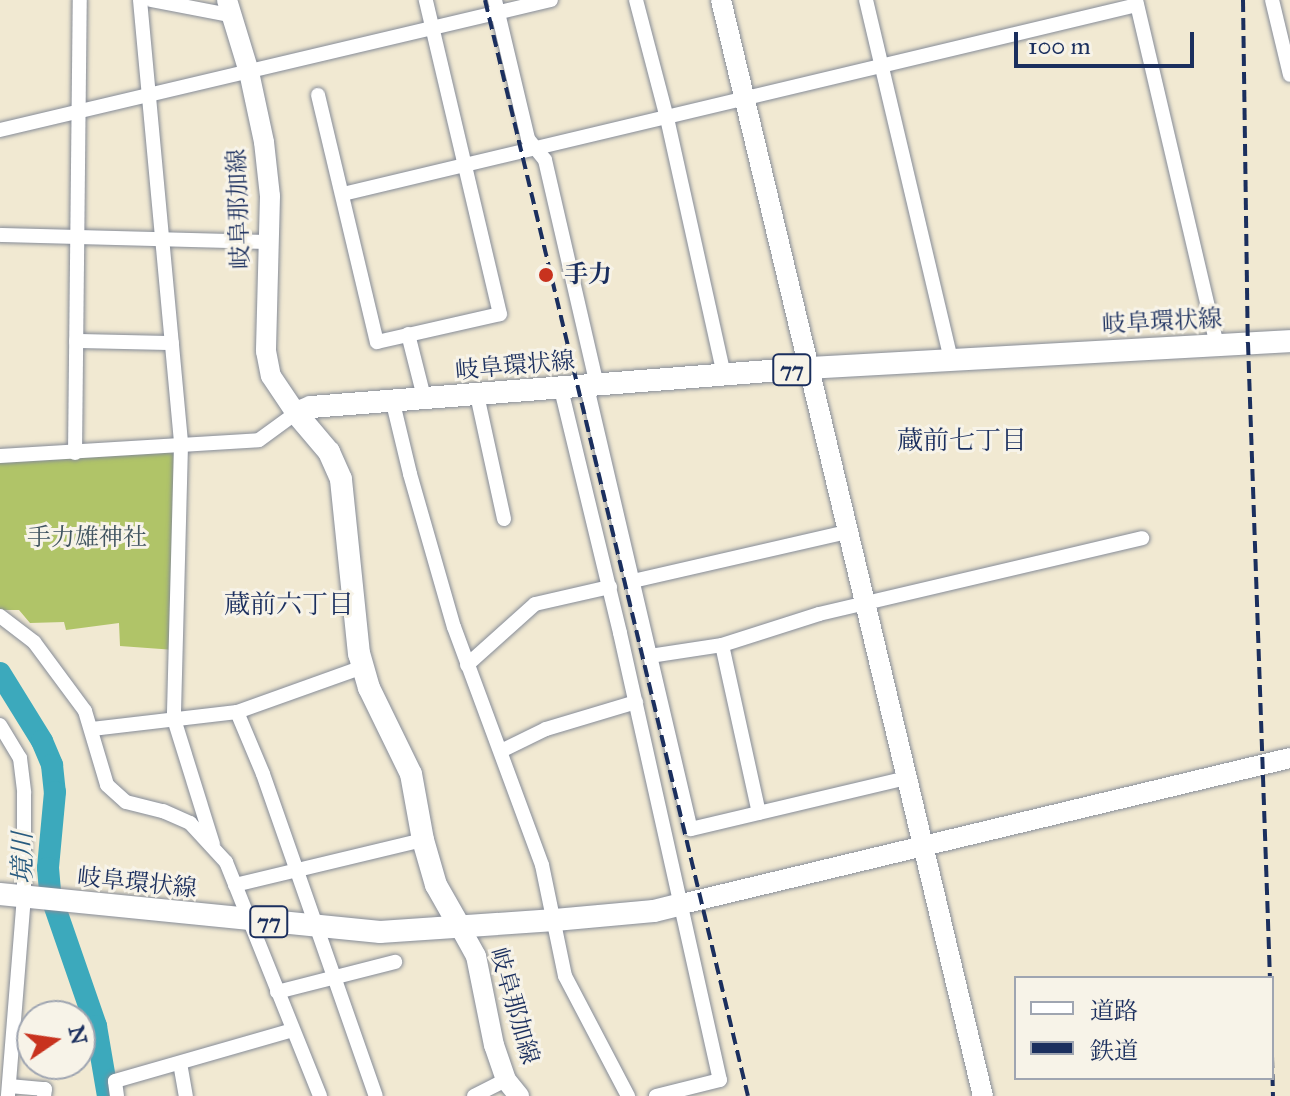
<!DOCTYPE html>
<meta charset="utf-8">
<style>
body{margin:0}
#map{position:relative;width:1290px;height:1096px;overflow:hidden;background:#f1e9d2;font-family:"IM FELL Great Primer","Noto Serif JP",serif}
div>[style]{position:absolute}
.green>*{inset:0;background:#b0c468}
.river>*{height:22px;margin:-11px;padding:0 11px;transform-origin:11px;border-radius:11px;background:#3ca9bc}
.roads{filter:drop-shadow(0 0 2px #868c98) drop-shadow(0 0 2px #868c98)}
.street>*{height:14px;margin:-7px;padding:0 7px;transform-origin:7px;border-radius:7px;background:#fff}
.secondary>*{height:20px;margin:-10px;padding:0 10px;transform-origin:10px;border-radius:10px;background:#fff}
.primary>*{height:22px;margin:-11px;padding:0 11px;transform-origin:11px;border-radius:11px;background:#fff}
.rail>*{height:4px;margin-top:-2px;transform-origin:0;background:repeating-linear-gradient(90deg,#1b2f5e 0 12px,transparent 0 18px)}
.dots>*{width:22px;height:22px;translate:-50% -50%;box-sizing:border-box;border:4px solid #f7f3e8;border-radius:50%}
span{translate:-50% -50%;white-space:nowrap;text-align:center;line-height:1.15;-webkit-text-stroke:6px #f7f3e8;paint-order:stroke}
.shield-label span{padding:2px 6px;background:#f7f3e8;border:2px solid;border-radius:6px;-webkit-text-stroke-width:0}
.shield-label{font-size:22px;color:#1b2f5e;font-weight:700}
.street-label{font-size:24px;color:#1b2f5e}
.poi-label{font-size:24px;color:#1b2f5e;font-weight:700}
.left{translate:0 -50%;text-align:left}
.park-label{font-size:24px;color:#405460}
.neighbourhood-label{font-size:26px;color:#1b2f5e}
.water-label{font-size:26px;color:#275a7f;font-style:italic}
.legend{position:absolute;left:1014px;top:976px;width:260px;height:104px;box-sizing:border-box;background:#f7f3e8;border:2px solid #9fa5b1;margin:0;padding:10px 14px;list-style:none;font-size:24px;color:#1b2f5e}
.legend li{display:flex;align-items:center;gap:16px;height:40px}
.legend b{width:40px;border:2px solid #9fa5b1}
.north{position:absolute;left:16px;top:1000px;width:80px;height:80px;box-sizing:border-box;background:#f7f3e8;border:2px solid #9fa5b1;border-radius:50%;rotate:77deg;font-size:22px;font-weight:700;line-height:32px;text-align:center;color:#1b2f5e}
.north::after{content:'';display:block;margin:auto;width:28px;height:36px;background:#c8321e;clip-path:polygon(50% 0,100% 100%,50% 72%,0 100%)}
.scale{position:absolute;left:1014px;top:32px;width:180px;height:36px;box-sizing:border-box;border:4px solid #1b2f5e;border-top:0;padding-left:10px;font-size:24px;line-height:28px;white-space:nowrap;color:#1b2f5e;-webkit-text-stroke:6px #f7f3e8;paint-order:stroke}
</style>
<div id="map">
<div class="green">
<div style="clip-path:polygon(181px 445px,175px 650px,120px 646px,119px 623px,66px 630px,64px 622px,30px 623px,19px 610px,0 610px,0 455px)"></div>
</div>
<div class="river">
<div style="left:0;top:673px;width:80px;rotate:58.3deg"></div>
<div style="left:42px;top:741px;width:26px;rotate:67deg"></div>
<div style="left:52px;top:765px;width:27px;rotate:84deg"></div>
<div style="left:55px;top:792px;width:76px;rotate:95.3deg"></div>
<div style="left:48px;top:868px;width:25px;rotate:85deg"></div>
<div style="left:50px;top:893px;width:141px;rotate:70.9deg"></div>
<div style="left:96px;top:1026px;width:71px;rotate:80.3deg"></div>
</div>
<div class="roads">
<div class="street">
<div style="left:140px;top:0;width:447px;rotate:84.7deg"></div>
<div style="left:181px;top:445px;width:274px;rotate:91.5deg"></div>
<div style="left:174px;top:719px;width:131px;rotate:72.7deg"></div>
<div style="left:151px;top:0;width:80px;rotate:10.8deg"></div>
<div style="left:495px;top:0;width:143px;rotate:76.6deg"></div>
<div style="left:528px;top:139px;width:27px;rotate:51deg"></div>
<div style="left:545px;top:160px;width:232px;rotate:77deg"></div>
<div style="left:636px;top:0;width:122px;rotate:75.3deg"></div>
<div style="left:667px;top:118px;width:264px;rotate:77.5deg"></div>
<div style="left:866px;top:0;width:369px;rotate:76.7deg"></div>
<div style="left:1136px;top:0;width:354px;rotate:76.8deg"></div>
<div style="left:1272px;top:0;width:77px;rotate:76.5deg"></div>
<div style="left:318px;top:95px;width:254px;rotate:76.6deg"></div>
<div style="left:377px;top:342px;width:126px;rotate:-12.8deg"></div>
<div style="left:500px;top:314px;width:323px;rotate:-103.3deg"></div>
<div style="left:0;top:130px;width:566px;rotate:-13.28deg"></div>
<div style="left:343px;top:194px;width:816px;rotate:-13.39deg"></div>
<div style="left:0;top:235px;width:269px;rotate:1.5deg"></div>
<div style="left:408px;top:334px;width:69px;rotate:75.8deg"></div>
<div style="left:76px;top:341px;width:96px;rotate:1.2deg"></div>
<div style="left:587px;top:387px;width:454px;rotate:76.8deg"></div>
<div style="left:691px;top:829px;width:221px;rotate:-13.3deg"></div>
<div style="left:561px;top:389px;width:251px;rotate:76.4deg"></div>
<div style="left:620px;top:633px;width:458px;rotate:77.4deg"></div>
<div style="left:720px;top:1080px;width:66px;rotate:166deg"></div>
<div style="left:477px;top:395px;width:127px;rotate:77.7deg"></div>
<div style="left:393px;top:403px;width:73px;rotate:76.5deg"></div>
<div style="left:410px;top:474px;width:159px;rotate:74deg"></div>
<div style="left:454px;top:627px;width:254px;rotate:69.7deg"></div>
<div style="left:542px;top:865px;width:113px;rotate:78.3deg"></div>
<div style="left:565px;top:976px;width:136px;rotate:62.3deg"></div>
<div style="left:75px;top:453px;width:453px;rotate:-89.4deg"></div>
<div style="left:0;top:456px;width:259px;rotate:-3.5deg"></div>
<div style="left:259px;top:440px;width:46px;rotate:-36.1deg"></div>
<div style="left:633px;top:581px;width:220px;rotate:-12.9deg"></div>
<div style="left:0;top:616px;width:43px;rotate:37.4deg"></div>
<div style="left:34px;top:642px;width:86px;rotate:53.5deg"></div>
<div style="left:85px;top:711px;width:77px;rotate:73.4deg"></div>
<div style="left:107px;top:785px;width:25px;rotate:42deg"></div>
<div style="left:126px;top:802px;width:38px;rotate:14deg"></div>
<div style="left:163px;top:811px;width:30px;rotate:24deg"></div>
<div style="left:190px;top:823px;width:53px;rotate:47.3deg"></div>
<div style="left:226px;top:862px;width:252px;rotate:68.1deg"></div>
<div style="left:722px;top:645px;width:172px;rotate:77.6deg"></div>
<div style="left:650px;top:656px;width:73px;rotate:-8.7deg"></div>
<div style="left:722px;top:645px;width:102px;rotate:-17.7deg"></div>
<div style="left:819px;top:614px;width:332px;rotate:-13.2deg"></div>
<div style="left:467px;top:665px;width:91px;rotate:-41.9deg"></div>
<div style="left:535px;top:604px;width:77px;rotate:-12.8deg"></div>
<div style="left:237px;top:712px;width:67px;rotate:67.2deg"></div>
<div style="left:263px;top:774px;width:341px;rotate:70.7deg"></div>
<div style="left:0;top:725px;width:39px;rotate:59deg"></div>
<div style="left:20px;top:758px;width:35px;rotate:83deg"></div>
<div style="left:24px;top:793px;width:103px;rotate:90deg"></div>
<div style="left:24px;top:896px;width:201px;rotate:94.6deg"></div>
<div style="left:92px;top:729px;width:146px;rotate:-6.7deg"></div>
<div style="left:237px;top:712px;width:134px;rotate:-19.7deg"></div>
<div style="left:501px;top:751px;width:50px;rotate:-26.1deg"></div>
<div style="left:546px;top:729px;width:94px;rotate:-16.7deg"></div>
<div style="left:235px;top:885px;width:193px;rotate:-13.5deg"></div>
<div style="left:277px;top:992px;width:122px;rotate:-14.3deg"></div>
<div style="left:180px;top:1063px;width:34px;rotate:80deg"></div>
<div style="left:9px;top:1086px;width:36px;rotate:5deg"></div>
<div style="left:45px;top:1089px;width:7px;rotate:98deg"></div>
<div style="left:117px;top:1096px;width:15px;rotate:-98deg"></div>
<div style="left:115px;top:1081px;width:185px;rotate:-16deg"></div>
<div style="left:474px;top:1096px;width:36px;rotate:-27deg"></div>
</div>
<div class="secondary">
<div style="left:227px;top:0;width:75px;rotate:73deg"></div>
<div style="left:249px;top:72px;width:72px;rotate:77.9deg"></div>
<div style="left:264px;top:142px;width:54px;rotate:83.7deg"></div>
<div style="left:270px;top:196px;width:155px;rotate:91.5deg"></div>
<div style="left:266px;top:351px;width:25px;rotate:79deg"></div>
<div style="left:271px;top:376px;width:45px;rotate:56deg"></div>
<div style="left:721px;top:0;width:1127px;rotate:76.56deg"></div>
<div style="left:682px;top:904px;width:625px;rotate:-13.5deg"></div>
<div style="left:461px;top:929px;width:31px;rotate:61deg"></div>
<div style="left:476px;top:956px;width:91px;rotate:78.6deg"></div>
<div style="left:494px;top:1045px;width:37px;rotate:71deg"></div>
<div style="left:506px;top:1080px;width:21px;rotate:51deg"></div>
</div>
<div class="primary">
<div style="left:0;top:894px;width:382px;rotate:5.7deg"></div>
<div style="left:380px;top:932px;width:175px;rotate:-3.9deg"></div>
<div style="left:555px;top:920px;width:99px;rotate:-5.2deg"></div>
<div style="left:654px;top:911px;width:29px;rotate:-14deg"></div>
<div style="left:461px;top:929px;width:51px;rotate:-119.6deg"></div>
<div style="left:436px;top:885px;width:47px;rotate:-106.1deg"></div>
<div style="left:423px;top:840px;width:67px;rotate:-100.3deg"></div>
<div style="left:411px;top:774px;width:96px;rotate:-116deg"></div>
<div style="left:369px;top:688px;width:35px;rotate:-106deg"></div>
<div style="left:359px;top:654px;width:176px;rotate:-95.9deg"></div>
<div style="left:341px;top:479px;width:30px;rotate:-114deg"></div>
<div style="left:329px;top:452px;width:51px;rotate:-130.2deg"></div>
<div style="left:296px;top:413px;width:16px;rotate:-22deg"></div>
<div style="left:311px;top:407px;width:499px;rotate:-4.5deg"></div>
<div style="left:808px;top:368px;width:483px;rotate:-3.2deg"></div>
</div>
</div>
<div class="rail">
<div style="left:485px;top:0;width:1127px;rotate:76.51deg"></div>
<div style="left:1243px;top:0;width:343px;rotate:89.2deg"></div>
<div style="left:1248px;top:343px;width:635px;rotate:88.02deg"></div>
<div style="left:1272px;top:1056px;width:40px;rotate:88.6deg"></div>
</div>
<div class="dots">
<div style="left:546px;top:275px;background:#c8321e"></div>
</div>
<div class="shield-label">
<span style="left:792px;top:370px">77</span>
<span style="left:269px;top:922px">77</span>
</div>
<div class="street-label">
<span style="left:239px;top:209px;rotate:-92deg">岐阜那加線</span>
<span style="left:1162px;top:322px;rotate:-3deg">岐阜環状線</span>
<span style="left:515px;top:366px;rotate:-5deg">岐阜環状線</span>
<span style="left:137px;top:883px;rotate:6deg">岐阜環状線</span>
<span style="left:514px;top:1006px;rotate:74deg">岐阜那加線</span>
</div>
<div class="poi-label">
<span class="left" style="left:564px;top:275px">手力</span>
</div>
<div class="park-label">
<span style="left:87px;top:538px">手力雄神社</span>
</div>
<div class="neighbourhood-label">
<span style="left:962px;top:441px">蔵前七丁目</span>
<span style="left:289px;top:605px">蔵前六丁目</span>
</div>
<div class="water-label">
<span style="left:23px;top:858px;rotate:-90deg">境川</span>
</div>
<ul class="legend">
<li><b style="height:10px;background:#fff"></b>道路</li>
<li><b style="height:10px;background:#1b2f5e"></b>鉄道</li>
</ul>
<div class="north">N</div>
<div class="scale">100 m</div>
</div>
